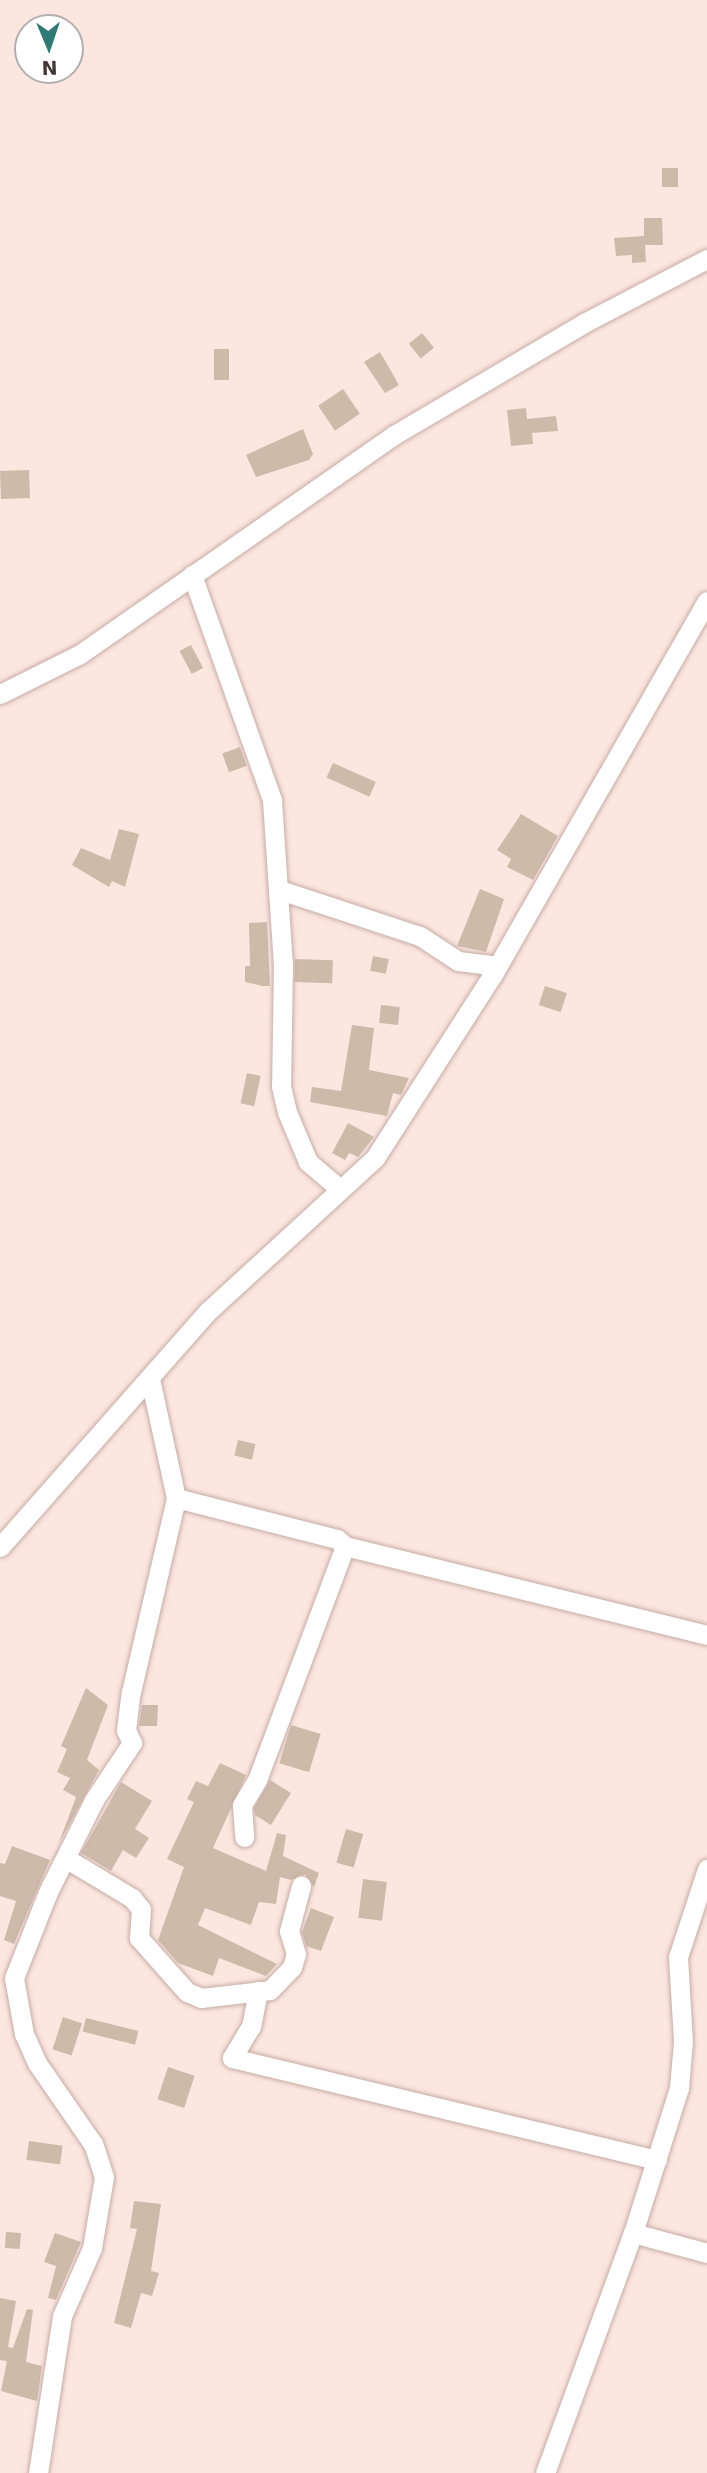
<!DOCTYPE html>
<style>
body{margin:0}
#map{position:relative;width:707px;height:2473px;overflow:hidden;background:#fce6e0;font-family:"DejaVu Sans",sans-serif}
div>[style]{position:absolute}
.building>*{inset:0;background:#cdbbaa;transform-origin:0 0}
.roads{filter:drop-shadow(0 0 2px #c6aca5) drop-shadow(0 0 2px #c6aca5)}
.minor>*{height:19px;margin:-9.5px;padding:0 9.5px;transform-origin:9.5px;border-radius:9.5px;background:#fff}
span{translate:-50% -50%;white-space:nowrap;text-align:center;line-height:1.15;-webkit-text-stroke:7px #fff;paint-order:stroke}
.north{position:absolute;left:14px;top:14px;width:70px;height:70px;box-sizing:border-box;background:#fff;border:2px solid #b3afae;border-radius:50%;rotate:178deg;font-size:19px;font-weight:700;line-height:28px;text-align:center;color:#423734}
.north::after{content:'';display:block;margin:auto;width:24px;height:32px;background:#307975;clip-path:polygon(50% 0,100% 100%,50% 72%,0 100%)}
</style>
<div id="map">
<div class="building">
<div style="left:662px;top:168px;width:16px;height:19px"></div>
<div style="clip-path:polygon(644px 218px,662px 218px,663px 245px,645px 245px,646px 262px,632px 263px,632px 255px,616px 256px,614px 238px,644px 236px)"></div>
<div style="left:422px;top:333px;width:19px;height:17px;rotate:51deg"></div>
<div style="left:214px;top:349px;width:15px;height:31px"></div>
<div style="clip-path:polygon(380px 352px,399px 385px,385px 393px,364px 362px)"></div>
<div style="left:343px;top:389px;width:30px;height:30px;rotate:56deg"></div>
<div style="clip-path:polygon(526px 408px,527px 419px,556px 416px,558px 431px,532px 433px,533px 444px,511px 446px,507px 410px)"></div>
<div style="clip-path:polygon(303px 429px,313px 454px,309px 460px,256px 477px,246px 455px)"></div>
<div style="left:29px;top:470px;width:28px;height:29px;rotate:88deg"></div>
<div style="left:191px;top:645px;width:26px;height:13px;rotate:62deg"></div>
<div style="left:240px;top:747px;width:20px;height:19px;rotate:70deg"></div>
<div style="left:333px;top:763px;width:47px;height:16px;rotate:24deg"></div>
<div style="clip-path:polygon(521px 814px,558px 836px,533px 880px,507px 867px,511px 859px,497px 850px)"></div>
<div style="clip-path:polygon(119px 829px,139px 834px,125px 887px,112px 881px,109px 887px,72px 865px,81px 848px,110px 860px)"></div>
<div style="clip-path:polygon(480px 889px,504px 899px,486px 952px,457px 946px)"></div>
<div style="clip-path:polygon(267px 922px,270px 986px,262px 986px,245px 982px,245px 966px,250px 966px,249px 923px)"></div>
<div style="left:373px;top:956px;width:16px;height:15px;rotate:11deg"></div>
<div style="left:295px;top:959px;width:38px;height:23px;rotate:2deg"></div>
<div style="left:545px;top:986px;width:23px;height:20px;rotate:18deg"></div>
<div style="left:381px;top:1005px;width:19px;height:18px;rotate:6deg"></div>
<div style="clip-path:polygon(352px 1025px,374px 1028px,369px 1070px,409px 1078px,401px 1095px,393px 1093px,387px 1116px,310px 1102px,312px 1087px,341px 1091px)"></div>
<div style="left:247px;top:1073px;width:14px;height:31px;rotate:12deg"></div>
<div style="clip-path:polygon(348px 1123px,374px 1137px,358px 1157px,349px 1153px,345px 1160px,332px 1153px)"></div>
<div style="left:238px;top:1440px;width:18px;height:16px;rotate:13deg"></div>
<div style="clip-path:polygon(86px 1688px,108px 1705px,87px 1760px,99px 1770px,59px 1843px,76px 1797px,63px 1790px,70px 1778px,57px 1772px,67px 1749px,61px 1746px)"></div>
<div style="clip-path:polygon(142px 1705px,158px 1705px,157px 1726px,139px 1726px)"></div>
<div style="left:291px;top:1725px;width:31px;height:40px;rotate:17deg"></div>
<div style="clip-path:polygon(220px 1763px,246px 1775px,213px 1848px,266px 1871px,277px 1833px,286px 1835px,283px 1856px,319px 1873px,314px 1887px,305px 1874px,291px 1880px,280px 1877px,276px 1904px,259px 1902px,251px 1925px,205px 1908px,198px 1925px,277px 1964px,266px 1976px,219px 1958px,213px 1976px,178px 1963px,158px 1940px,184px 1867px,167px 1859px,194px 1802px,187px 1799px,196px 1781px,208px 1786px)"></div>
<div style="clip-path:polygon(270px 1780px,291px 1793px,271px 1825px,255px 1815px,254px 1808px)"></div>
<div style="clip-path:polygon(121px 1782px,152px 1801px,135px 1829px,149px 1838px,136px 1858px,123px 1850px,111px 1871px,81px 1853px)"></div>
<div style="left:346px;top:1829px;width:18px;height:35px;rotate:16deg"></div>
<div style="clip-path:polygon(12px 1846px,50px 1860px,14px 1944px,4px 1940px,16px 1901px,0 1896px,0 1863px,5px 1864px)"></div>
<div style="left:363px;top:1879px;width:24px;height:39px;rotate:7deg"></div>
<div style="clip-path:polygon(311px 1908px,334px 1917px,321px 1951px,306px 1946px,302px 1932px)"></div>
<div style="left:63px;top:2017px;width:20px;height:34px;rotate:18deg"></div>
<div style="left:86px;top:2018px;width:54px;height:14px;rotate:14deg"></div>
<div style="left:168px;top:2067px;width:28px;height:34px;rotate:18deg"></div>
<div style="left:29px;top:2141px;width:34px;height:19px;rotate:8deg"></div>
<div style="clip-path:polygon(134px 2201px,161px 2204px,151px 2271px,159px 2273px,152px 2296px,141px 2293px,131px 2328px,114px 2323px,137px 2229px,130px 2228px)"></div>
<div style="left:6px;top:2232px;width:15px;height:16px;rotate:4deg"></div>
<div style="clip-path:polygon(55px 2233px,81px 2242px,56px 2300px,48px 2298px,56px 2266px,44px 2262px)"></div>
<div style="clip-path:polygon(0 2298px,16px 2301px,8px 2347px,13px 2348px,27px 2309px,33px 2310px,26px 2362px,42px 2366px,37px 2401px,1px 2391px,7px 2361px,0 2360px)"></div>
</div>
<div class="roads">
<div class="minor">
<div style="left:192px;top:575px;width:239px;rotate:70.4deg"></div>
<div style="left:272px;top:800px;width:164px;rotate:86.2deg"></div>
<div style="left:283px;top:964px;width:122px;rotate:90.9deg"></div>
<div style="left:281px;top:1086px;width:27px;rotate:77deg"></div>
<div style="left:287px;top:1112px;width:54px;rotate:67.2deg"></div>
<div style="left:308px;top:1162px;width:42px;rotate:40.2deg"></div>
<div style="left:0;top:694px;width:89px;rotate:-26.6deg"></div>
<div style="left:80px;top:654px;width:383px;rotate:-34.9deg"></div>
<div style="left:394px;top:435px;width:221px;rotate:-30.5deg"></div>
<div style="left:584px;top:323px;width:139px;rotate:-27.5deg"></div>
<div style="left:280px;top:890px;width:147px;rotate:18.2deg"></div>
<div style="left:420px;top:936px;width:45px;rotate:33.3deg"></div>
<div style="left:458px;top:961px;width:39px;rotate:7deg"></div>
<div style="left:176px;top:1498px;width:166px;rotate:14.3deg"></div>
<div style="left:337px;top:1539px;width:11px;rotate:41deg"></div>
<div style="left:345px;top:1546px;width:250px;rotate:110.6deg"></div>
<div style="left:257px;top:1780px;width:29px;rotate:121deg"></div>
<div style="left:242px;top:1805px;width:32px;rotate:86deg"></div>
<div style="left:345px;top:1546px;width:373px;rotate:13.8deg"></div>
<div style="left:0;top:1547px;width:313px;rotate:-48.6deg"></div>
<div style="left:207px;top:1312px;width:228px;rotate:-42.5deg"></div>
<div style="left:375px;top:1158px;width:216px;rotate:-57.3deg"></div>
<div style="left:492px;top:976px;width:432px;rotate:-60.2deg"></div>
<div style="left:67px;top:1859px;width:76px;rotate:31deg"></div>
<div style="left:132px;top:1898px;width:14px;rotate:51deg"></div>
<div style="left:141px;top:1909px;width:29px;rotate:94deg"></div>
<div style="left:139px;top:1938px;width:72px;rotate:48.4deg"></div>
<div style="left:187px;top:1992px;width:15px;rotate:23deg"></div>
<div style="left:201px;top:1998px;width:69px;rotate:-6.6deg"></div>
<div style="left:270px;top:1990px;width:32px;rotate:-46deg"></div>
<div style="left:292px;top:1967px;width:14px;rotate:-73deg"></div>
<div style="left:296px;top:1954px;width:24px;rotate:-107deg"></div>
<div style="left:289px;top:1931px;width:47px;rotate:-75.1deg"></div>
<div style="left:258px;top:1991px;width:36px;rotate:101deg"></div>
<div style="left:251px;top:2026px;width:37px;rotate:121deg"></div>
<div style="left:232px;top:2058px;width:437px;rotate:13.5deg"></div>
<div style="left:633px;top:2233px;width:152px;rotate:-72.4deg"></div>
<div style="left:679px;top:2088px;width:47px;rotate:-85.1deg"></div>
<div style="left:683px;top:2041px;width:84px;rotate:-93.4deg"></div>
<div style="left:678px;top:1957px;width:93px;rotate:-71.8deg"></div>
<div style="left:38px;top:2473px;width:159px;rotate:-81.3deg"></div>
<div style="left:62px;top:2316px;width:74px;rotate:-66.2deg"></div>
<div style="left:92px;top:2248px;width:72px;rotate:-80.4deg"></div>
<div style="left:104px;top:2177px;width:35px;rotate:-108deg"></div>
<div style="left:93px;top:2144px;width:98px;rotate:-124.7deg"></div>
<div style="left:37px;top:2063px;width:32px;rotate:-114deg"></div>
<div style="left:24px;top:2034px;width:57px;rotate:-100.1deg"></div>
<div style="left:14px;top:1978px;width:92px;rotate:-68.4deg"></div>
<div style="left:48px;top:1892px;width:103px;rotate:-63.4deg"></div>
<div style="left:94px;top:1800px;width:69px;rotate:-56.3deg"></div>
<div style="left:132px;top:1743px;width:14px;rotate:-115deg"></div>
<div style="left:126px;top:1730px;width:38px;rotate:-83deg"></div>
<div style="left:131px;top:1692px;width:199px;rotate:-76.9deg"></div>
<div style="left:176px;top:1498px;width:122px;rotate:-102.3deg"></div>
<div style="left:545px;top:2473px;width:256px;rotate:-69.9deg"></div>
<div style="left:633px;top:2233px;width:77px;rotate:15.1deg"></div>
</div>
</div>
<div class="north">N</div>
</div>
